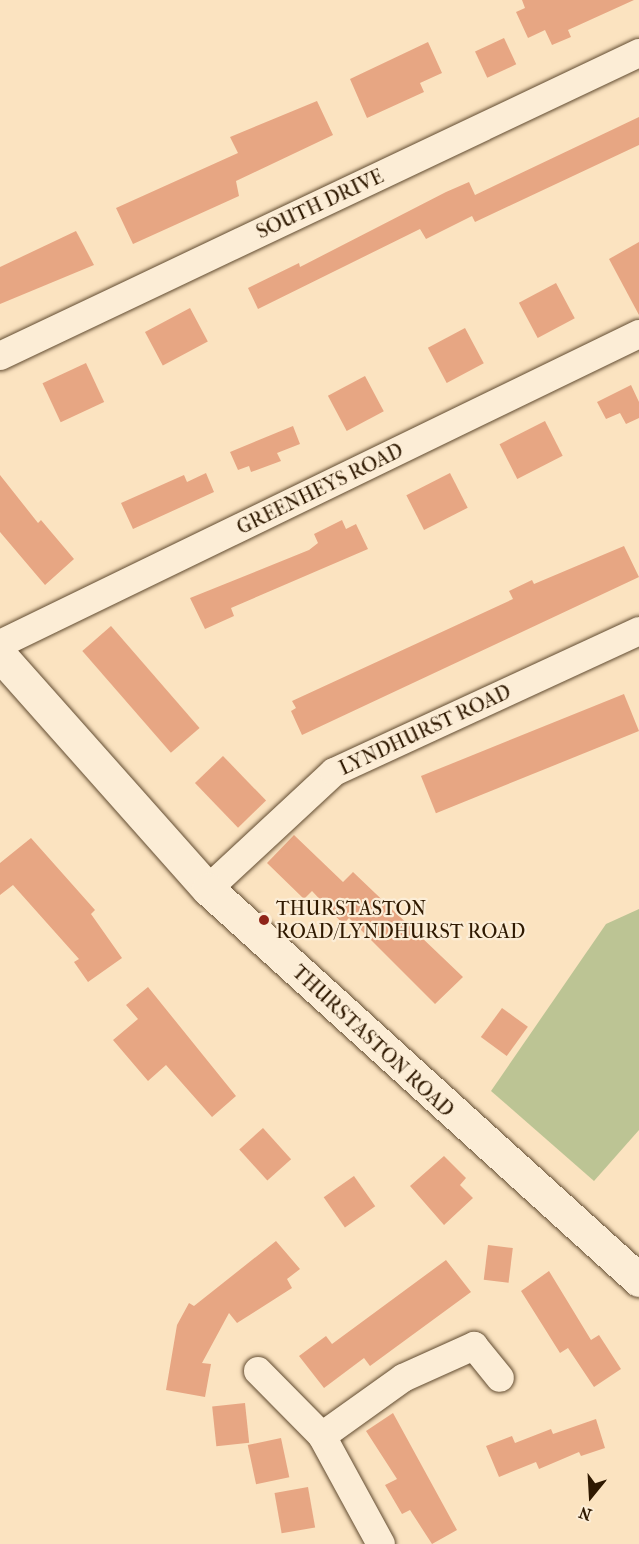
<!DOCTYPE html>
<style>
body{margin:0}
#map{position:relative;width:639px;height:1544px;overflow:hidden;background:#fbe3c0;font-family:"IM FELL French Canon",serif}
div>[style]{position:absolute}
.green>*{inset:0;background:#bcc494}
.building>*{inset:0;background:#e7a683;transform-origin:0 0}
.roads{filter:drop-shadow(0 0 2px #624c31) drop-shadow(0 0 2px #624c31)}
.minor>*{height:28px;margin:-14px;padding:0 14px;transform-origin:14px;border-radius:14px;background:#fcedd6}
.tertiary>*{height:33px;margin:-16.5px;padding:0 16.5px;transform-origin:16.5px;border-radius:16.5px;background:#fcedd6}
.dots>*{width:16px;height:16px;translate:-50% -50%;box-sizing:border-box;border:3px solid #fcedd6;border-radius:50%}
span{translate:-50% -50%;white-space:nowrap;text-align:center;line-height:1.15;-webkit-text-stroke:4.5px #fcedd6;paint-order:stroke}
.street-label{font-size:20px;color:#2f1901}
.poi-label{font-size:20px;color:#2f1901}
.left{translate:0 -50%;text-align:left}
.north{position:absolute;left:561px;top:1466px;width:60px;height:60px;-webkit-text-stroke:4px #fcedd6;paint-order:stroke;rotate:198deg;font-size:16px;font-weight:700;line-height:24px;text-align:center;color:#2f1901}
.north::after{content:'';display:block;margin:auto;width:21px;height:27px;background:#2f1901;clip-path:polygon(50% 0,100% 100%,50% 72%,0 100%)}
</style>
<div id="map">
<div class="green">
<div style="clip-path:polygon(639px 909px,639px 1130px,594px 1181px,491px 1091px,606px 924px)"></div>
</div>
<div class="building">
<div style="clip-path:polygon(522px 0,634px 0,568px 30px,571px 37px,552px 45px,545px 30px,528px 38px,516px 12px,525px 8px)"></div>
<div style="left:504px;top:38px;width:29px;height:32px;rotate:65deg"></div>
<div style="clip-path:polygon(428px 42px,442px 73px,420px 83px,424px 92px,367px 118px,350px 79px)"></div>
<div style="clip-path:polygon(317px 101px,333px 135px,236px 181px,239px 196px,133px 244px,116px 208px,238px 153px,230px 137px)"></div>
<div style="clip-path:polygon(639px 117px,639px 145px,475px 222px,472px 216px,426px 239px,420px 229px,258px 309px,248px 288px,299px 263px,300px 267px,446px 192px,469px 182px,475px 195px)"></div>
<div style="clip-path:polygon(76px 231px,94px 265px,0 304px,0 267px)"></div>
<div style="clip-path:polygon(639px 242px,639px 315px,609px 259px)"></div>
<div style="left:556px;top:283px;width:40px;height:42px;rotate:62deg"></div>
<div style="left:190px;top:308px;width:38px;height:51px;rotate:62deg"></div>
<div style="left:465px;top:328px;width:40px;height:42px;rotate:62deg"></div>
<div style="left:86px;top:363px;width:43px;height:48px;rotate:65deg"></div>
<div style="left:365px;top:376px;width:40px;height:42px;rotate:62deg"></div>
<div style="clip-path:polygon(631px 385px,639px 402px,639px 418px,626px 424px,620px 413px,606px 419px,597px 402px)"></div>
<div style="left:545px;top:421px;width:39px;height:51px;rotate:63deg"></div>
<div style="clip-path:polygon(293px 426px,300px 444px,277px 453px,281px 461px,251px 472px,249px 466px,238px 470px,230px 452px)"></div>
<div style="clip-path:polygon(206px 473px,214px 492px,133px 529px,121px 503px,184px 475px,187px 482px)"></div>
<div style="left:450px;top:473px;width:39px;height:49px;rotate:63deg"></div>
<div style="clip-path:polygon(0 475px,38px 523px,41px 520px,74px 559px,45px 585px,0 532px)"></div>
<div style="clip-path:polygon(342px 520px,346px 529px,356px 524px,368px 549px,231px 608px,234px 616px,205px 629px,190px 598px,309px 550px,318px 543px,314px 534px)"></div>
<div style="clip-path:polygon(624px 546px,639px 577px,302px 735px,291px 711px,296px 708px,292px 701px,513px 599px,509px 591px,532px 580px,534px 584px)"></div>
<div style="left:111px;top:626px;width:135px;height:38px;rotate:49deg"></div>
<div style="left:624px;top:694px;width:40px;height:219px;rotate:68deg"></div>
<div style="left:223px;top:756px;width:62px;height:39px;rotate:46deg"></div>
<div style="clip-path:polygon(294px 835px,343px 882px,353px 872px,463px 977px,435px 1004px,349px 918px,343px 924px,312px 891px,304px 899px,267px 863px)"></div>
<div style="clip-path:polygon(31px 838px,95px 910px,91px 914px,122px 958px,88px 982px,74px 962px,79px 959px,13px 885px,0 895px,0 863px)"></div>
<div style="clip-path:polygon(148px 987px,236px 1096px,212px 1117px,166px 1065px,148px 1081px,113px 1040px,138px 1019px,126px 1005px)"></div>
<div style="left:502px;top:1008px;width:32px;height:36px;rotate:36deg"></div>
<div style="left:263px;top:1128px;width:42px;height:32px;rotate:48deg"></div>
<div style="clip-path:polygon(444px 1156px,466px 1178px,460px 1185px,473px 1198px,444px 1225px,410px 1186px)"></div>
<div style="left:354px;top:1176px;width:37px;height:37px;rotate:55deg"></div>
<div style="clip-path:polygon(276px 1241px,300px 1269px,287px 1279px,292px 1288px,237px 1323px,229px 1313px,202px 1363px,211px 1364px,205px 1397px,166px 1390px,177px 1325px,189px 1303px,194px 1306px)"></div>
<div style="left:488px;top:1245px;width:25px;height:35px;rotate:7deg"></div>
<div style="clip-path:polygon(446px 1260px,471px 1292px,370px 1366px,364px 1358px,324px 1388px,299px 1356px,326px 1336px,332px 1344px)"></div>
<div style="clip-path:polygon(549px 1271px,591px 1340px,599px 1335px,621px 1369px,594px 1387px,568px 1348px,560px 1353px,521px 1291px)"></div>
<div style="left:245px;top:1403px;width:40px;height:33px;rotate:84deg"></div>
<div style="clip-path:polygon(393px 1413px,457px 1530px,432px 1544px,410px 1510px,402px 1514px,385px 1485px,397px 1479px,366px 1431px)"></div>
<div style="clip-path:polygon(596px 1419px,605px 1448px,581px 1456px,579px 1452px,539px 1469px,536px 1462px,499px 1477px,486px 1446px,512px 1436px,515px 1443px,551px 1429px,553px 1434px)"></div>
<div style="left:281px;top:1438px;width:40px;height:34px;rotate:78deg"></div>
<div style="left:308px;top:1487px;width:41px;height:34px;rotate:80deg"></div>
</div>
<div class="roads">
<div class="minor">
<div style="left:0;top:356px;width:707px;rotate:-25.37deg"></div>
<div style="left:0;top:644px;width:710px;rotate:-25.88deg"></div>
<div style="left:208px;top:889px;width:172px;rotate:-42.9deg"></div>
<div style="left:334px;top:772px;width:336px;rotate:-24.8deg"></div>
<div style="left:258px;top:1371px;width:91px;rotate:45.4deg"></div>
<div style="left:322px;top:1436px;width:123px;rotate:61.4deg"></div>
<div style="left:322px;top:1436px;width:100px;rotate:-35.6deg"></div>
<div style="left:403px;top:1378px;width:78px;rotate:-24.3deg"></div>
<div style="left:474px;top:1346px;width:41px;rotate:50.9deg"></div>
</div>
<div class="tertiary">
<div style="left:0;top:655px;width:313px;rotate:48.4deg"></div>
<div style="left:208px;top:889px;width:582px;rotate:42.21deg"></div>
</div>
</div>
<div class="dots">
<div style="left:264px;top:920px;background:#8f2418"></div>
</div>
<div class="street-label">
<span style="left:320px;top:204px;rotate:-25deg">SOUTH DRIVE</span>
<span style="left:320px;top:489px;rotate:-26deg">GREENHEYS ROAD</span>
<span style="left:425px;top:730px;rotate:-25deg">LYNDHURST ROAD</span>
<span style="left:373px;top:1041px;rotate:43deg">THURSTASTON ROAD</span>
</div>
<div class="poi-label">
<span class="left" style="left:276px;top:920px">THURSTASTON<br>ROAD/LYNDHURST ROAD</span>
</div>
<div class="north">N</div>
</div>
